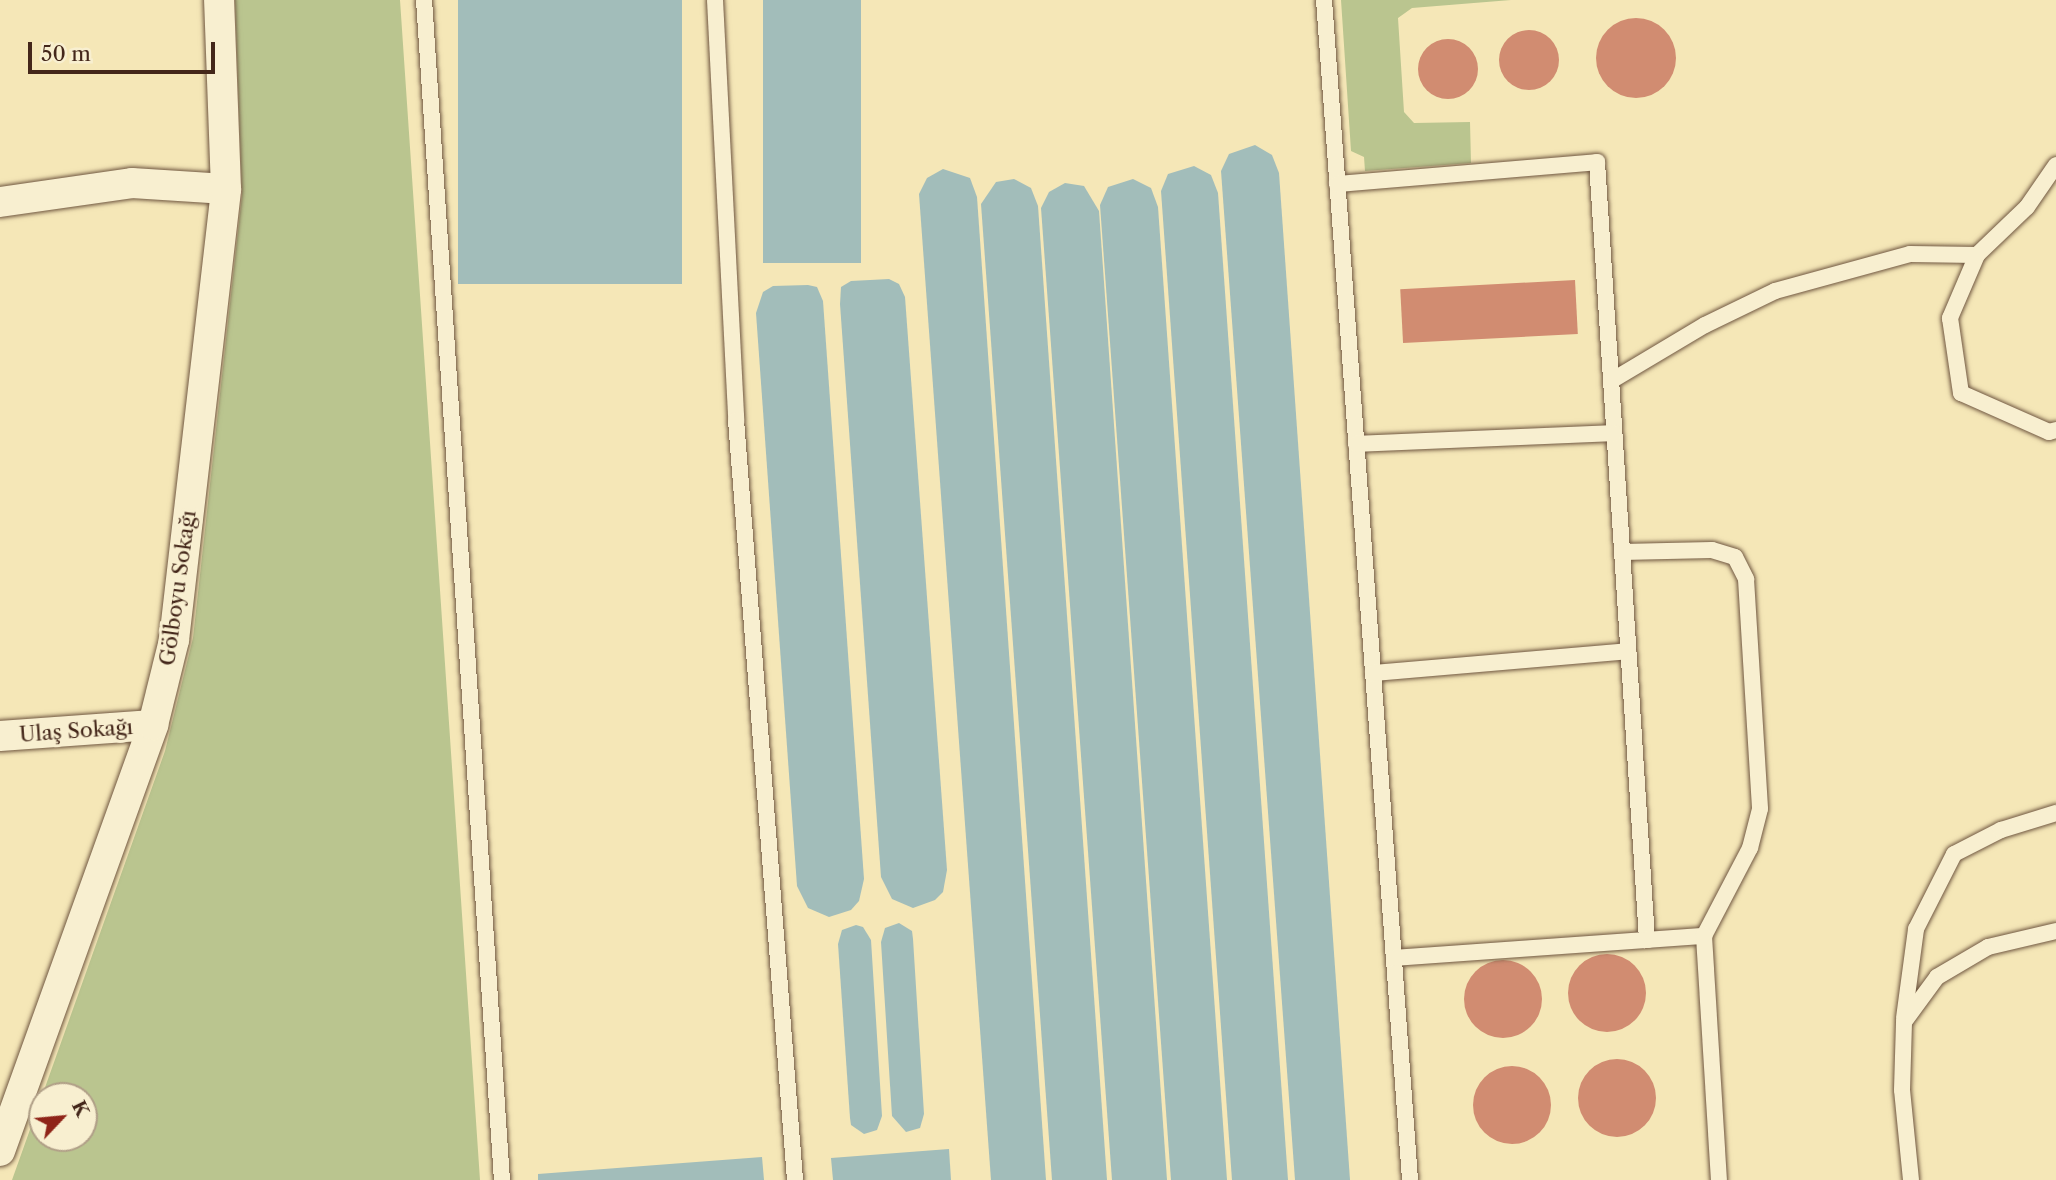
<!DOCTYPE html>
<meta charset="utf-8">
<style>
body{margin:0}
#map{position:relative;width:2056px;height:1180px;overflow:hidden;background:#f5e7b7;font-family:"Libre Caslon Text",serif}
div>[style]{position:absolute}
.green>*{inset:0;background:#bac58f}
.water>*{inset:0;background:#a2bdba;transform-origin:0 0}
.building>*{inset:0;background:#d18c71;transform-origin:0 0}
.round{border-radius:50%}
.roads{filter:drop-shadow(0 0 2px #705741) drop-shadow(0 0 2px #705741)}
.lane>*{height:16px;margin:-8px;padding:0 8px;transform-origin:8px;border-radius:8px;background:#f8efd0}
.street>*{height:30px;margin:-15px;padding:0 15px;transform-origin:15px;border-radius:15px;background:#f8efd0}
span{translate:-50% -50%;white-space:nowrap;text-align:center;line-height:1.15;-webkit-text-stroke:6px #f8efd0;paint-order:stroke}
.street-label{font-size:21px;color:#44271a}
.north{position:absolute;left:28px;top:1082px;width:70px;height:70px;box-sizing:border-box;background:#f8efd0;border:2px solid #b09f87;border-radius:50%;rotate:64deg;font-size:19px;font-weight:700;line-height:28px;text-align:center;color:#44271a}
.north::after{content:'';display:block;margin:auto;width:24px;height:32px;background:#8f2418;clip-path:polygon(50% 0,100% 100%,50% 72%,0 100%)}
.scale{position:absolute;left:28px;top:42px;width:187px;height:32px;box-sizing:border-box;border:4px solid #44271a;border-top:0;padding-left:9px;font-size:21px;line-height:24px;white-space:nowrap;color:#44271a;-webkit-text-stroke:5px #f8efd0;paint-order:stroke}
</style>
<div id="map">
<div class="green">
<div style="clip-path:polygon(evenodd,235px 0,400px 0,480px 1180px,12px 1180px,165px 751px,193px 638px,242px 195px,235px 0,84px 1096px,84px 1138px,42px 1138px,42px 1096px,84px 1096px)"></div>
<div style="clip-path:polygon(1341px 0,1511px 0,1412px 8px,1398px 18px,1404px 112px,1414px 123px,1470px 122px,1471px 163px,1365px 171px,1364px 157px,1351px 151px)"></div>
</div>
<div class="water">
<div style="left:458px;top:0;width:224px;height:284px"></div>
<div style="left:763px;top:0;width:98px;height:263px"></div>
<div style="clip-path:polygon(1255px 145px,1272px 155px,1279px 173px,1350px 1180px,1295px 1180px,1221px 171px,1229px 154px)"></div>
<div style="clip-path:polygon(1194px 166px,1211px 175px,1218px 193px,1288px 1180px,1232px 1180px,1161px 191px,1168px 174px)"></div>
<div style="clip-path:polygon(943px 169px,970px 178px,977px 197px,1046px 1180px,991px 1180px,919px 194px,927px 178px)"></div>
<div style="clip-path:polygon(1014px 179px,1031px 188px,1038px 206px,1107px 1180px,1052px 1180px,981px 204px,996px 182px)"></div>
<div style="clip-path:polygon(1133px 179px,1151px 188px,1158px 207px,1227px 1180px,1171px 1180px,1100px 205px,1108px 187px)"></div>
<div style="clip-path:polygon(1065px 183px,1084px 186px,1099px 211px,1167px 1180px,1112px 1180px,1041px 208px,1049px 192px)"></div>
<div style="clip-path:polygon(889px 279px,899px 284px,905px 297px,947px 870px,943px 892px,935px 900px,913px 908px,892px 899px,881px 877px,840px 304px,841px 287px,851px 281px)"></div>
<div style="clip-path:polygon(808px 285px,817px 287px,823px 301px,864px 879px,859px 901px,851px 910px,829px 917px,808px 908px,797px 886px,756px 313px,763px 292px,773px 286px)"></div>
<div style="clip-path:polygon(899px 923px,912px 931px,913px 939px,924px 1114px,920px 1128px,906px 1132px,892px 1116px,881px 942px,885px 928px)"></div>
<div style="clip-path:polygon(856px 925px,863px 927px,871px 940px,882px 1116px,877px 1130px,864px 1134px,851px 1125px,850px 1118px,838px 944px,842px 930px)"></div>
<div style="clip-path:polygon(949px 1149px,951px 1180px,833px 1180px,831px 1158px)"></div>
<div style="clip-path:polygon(762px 1157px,764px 1180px,538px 1180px,538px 1174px)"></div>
</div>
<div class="building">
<div class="round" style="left:1596px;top:18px;width:80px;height:80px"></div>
<div class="round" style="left:1499px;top:30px;width:60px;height:60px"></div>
<div class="round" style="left:1418px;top:39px;width:60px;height:60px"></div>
<div style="left:1575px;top:280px;width:54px;height:175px;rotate:87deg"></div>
<div class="round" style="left:1568px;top:954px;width:78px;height:78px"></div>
<div class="round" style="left:1464px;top:960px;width:78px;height:78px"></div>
<div class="round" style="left:1578px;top:1059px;width:78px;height:78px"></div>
<div class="round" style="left:1473px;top:1066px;width:78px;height:78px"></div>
</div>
<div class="roads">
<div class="lane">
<div style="left:424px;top:0;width:1183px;rotate:86.22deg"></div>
<div style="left:715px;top:0;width:421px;rotate:87.1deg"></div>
<div style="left:736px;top:420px;width:762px;rotate:85.56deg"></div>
<div style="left:1324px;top:0;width:1183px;rotate:85.83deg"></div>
<div style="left:2056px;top:165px;width:51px;rotate:124.6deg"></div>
<div style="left:2027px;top:207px;width:69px;rotate:136.2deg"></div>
<div style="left:1977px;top:255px;width:69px;rotate:113.2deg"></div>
<div style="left:1950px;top:318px;width:76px;rotate:81.7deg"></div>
<div style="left:1961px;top:393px;width:96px;rotate:23.9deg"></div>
<div style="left:2049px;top:432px;width:7px;rotate:-16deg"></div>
<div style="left:1337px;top:184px;width:261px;rotate:-4.8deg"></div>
<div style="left:1597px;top:162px;width:780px;rotate:86.32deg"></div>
<div style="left:1611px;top:381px;width:109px;rotate:-30.8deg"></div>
<div style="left:1705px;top:325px;width:78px;rotate:-25.9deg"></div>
<div style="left:1775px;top:291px;width:140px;rotate:-15.3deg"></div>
<div style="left:1910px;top:254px;width:67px;rotate:0.9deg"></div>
<div style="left:1356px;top:444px;width:258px;rotate:-2.4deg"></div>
<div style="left:1622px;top:552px;width:90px;rotate:-1.3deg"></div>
<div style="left:1712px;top:550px;width:24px;rotate:17deg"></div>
<div style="left:1735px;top:557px;width:25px;rotate:63deg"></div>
<div style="left:1746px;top:579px;width:230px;rotate:86.5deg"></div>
<div style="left:1760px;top:809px;width:40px;rotate:104.4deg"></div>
<div style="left:1750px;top:848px;width:99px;rotate:117.6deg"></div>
<div style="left:1373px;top:673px;width:256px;rotate:-4.9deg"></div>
<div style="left:1394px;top:958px;width:311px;rotate:-4.1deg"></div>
<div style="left:1704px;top:936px;width:244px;rotate:86.5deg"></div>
<div style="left:1904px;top:1018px;width:90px;rotate:-82.3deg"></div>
<div style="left:1916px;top:929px;width:84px;rotate:-63.1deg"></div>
<div style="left:1954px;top:854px;width:53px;rotate:-27.1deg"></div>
<div style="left:2001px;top:830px;width:58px;rotate:-17.2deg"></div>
<div style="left:1911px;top:1180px;width:90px;rotate:-95.7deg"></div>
<div style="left:1902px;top:1090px;width:68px;rotate:-88.3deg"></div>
<div style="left:1904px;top:1022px;width:56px;rotate:-53.7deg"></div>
<div style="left:1937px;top:977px;width:59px;rotate:-30.5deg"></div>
<div style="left:1988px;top:947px;width:70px;rotate:-13.2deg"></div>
</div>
<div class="street">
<div style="left:0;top:202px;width:133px;rotate:-8.2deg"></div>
<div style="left:132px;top:183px;width:94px;rotate:3.7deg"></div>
<div style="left:0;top:736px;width:153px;rotate:-4.1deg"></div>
<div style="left:0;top:1151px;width:453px;rotate:-70.2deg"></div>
<div style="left:153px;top:725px;width:88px;rotate:-76.1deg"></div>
<div style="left:174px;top:640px;width:454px;rotate:-83.4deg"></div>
<div style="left:226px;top:189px;width:189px;rotate:-92.1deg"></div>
</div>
</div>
<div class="street-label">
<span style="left:178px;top:588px;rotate:-82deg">Gölboyu Sokağı</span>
<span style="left:76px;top:731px;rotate:-4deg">Ulaş Sokağı</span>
</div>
<div class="north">K</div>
<div class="scale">50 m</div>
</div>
